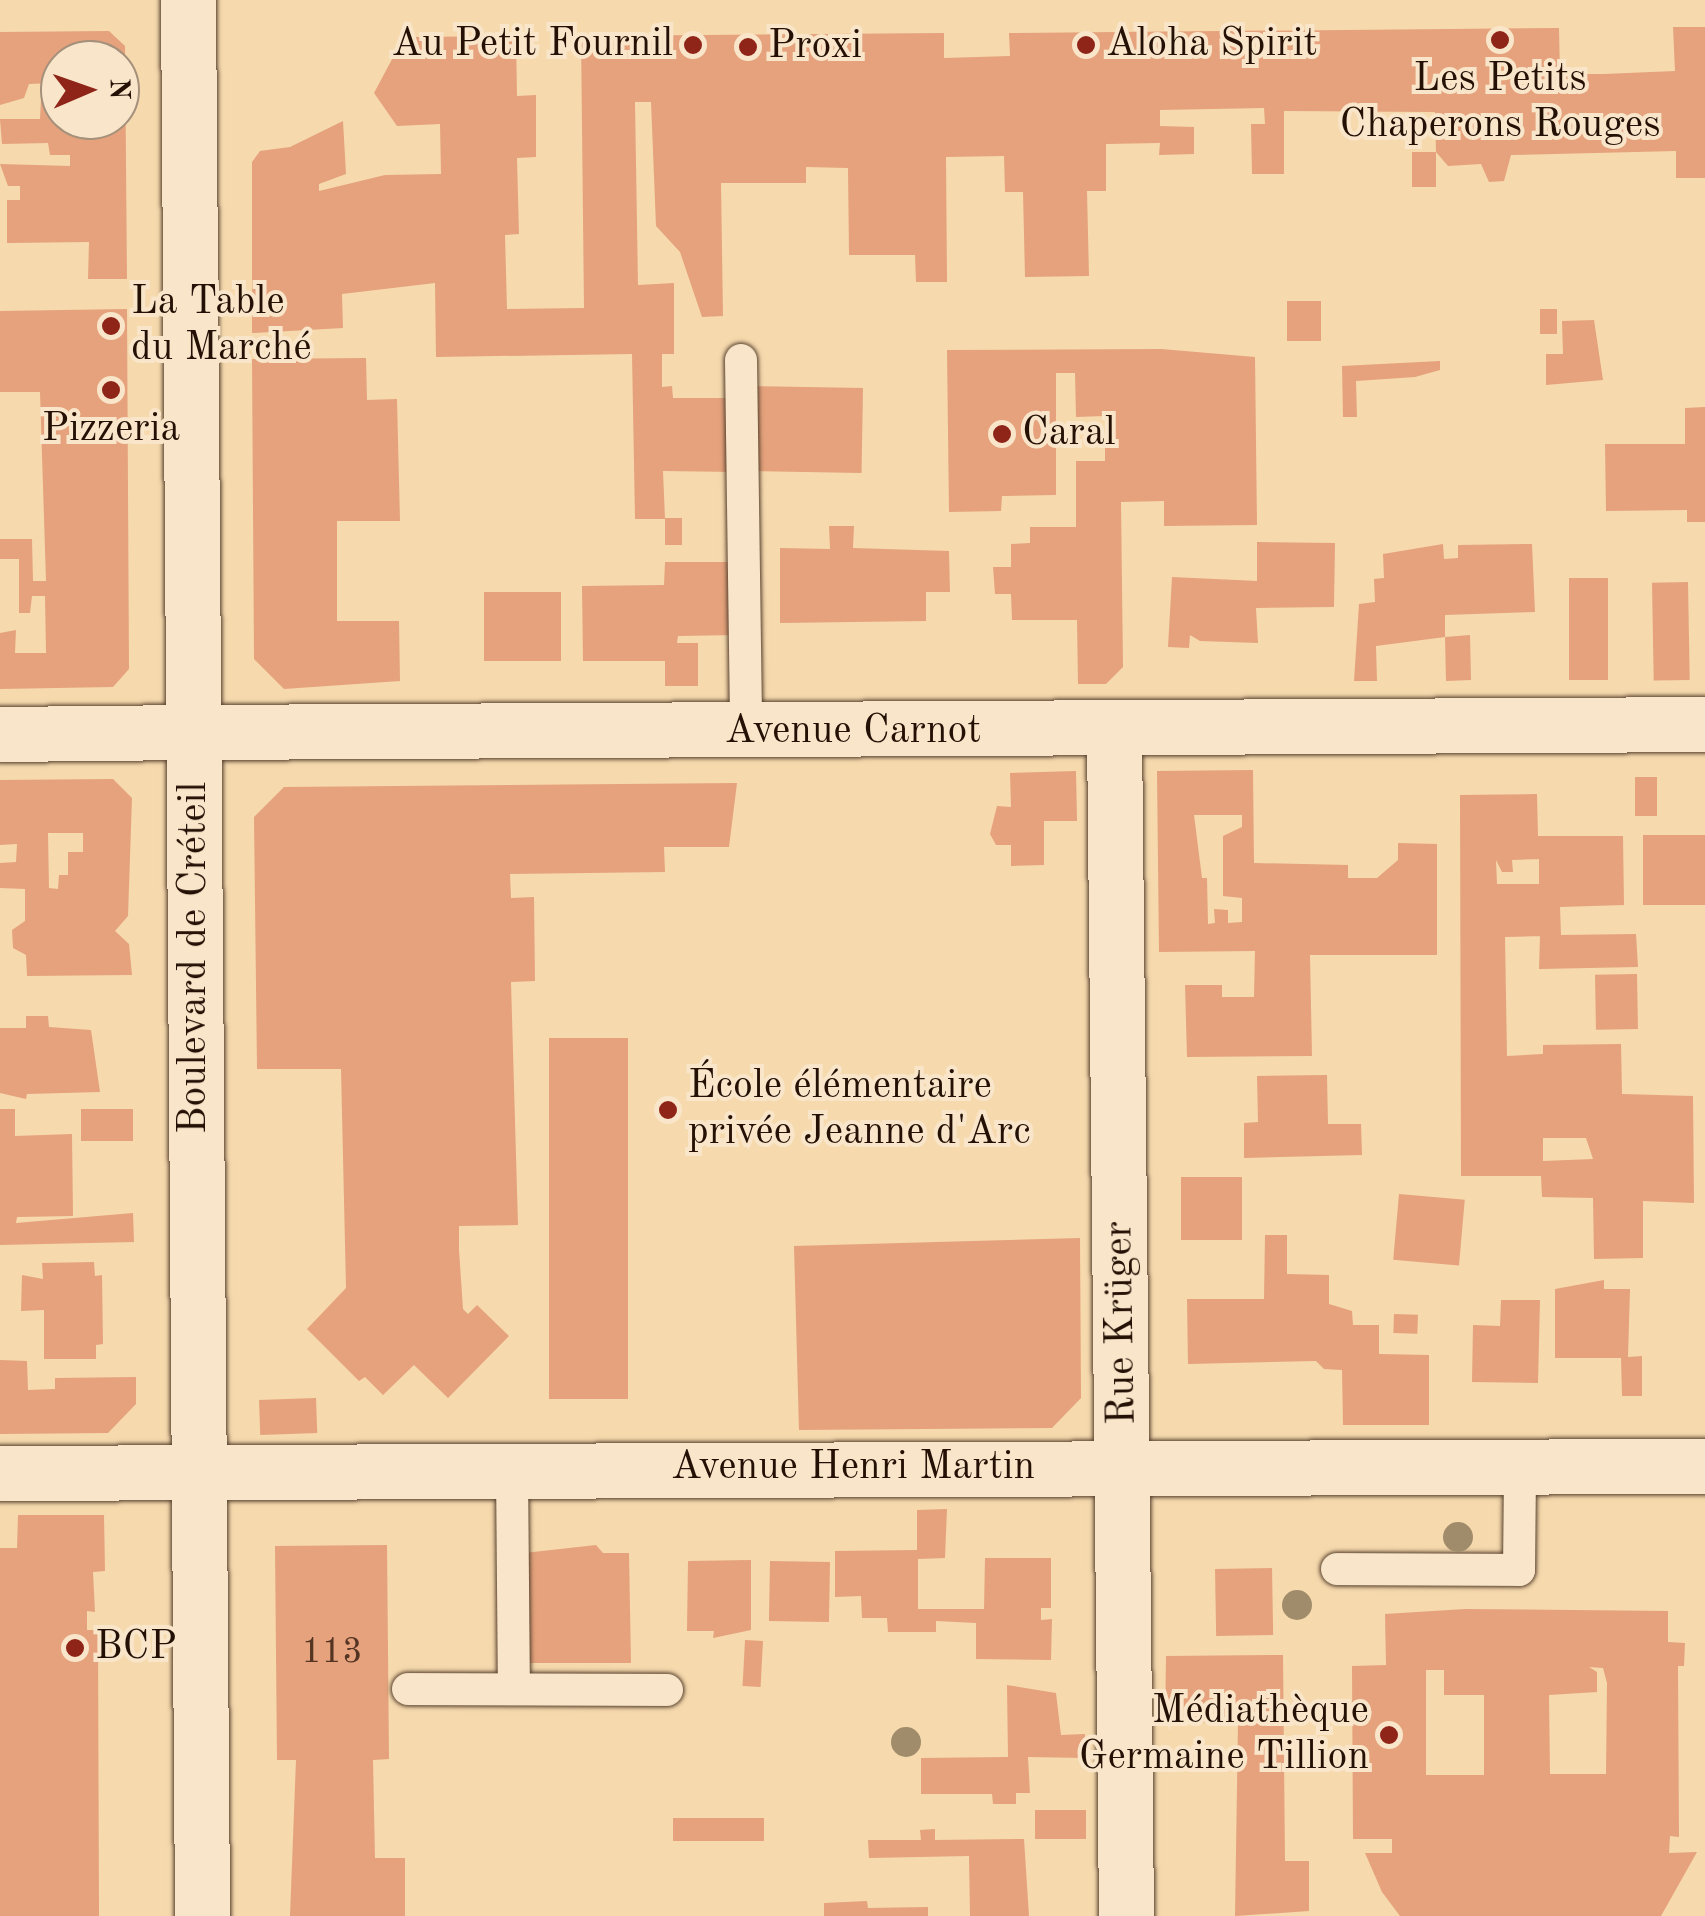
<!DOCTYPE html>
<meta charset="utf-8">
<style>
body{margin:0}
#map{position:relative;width:1705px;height:1916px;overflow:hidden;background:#f6d9ad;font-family:"Old Standard TT",serif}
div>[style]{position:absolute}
.building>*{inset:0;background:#e5a27c;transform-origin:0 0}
.roads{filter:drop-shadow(0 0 2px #58422f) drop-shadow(0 0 2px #58422f)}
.lane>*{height:32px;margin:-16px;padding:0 16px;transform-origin:16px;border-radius:16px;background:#f9e6ca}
.street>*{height:55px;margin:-27.5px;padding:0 27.5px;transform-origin:27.5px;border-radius:27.5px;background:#f9e6ca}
.secondary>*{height:55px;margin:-27.5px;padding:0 27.5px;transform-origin:27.5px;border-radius:27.5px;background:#f9e6ca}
.trees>*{width:30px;height:30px;margin:-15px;border-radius:50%;background:#a08c6a}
.dots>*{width:28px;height:28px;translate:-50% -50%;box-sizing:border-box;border:5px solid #f9e6ca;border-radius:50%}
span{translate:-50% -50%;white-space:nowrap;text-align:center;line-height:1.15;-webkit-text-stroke:8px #f9e6ca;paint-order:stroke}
.number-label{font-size:35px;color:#543423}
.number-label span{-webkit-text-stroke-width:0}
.poi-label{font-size:40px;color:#241005}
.right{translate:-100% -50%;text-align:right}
.left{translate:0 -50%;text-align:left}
.street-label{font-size:40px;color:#241005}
.north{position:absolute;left:40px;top:40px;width:100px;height:100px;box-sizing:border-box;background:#f9e6ca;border:2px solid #a4907b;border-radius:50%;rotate:88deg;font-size:28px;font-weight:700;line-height:40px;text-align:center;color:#241005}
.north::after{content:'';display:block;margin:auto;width:35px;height:45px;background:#8f2418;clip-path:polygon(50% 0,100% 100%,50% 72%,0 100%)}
</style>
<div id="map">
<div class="building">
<div style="clip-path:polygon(1673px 27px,1705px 27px,1705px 178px,1676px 178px,1676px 151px,1511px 155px,1504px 181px,1489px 182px,1481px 164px,1448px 166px,1436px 152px,1435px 112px,1284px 111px,1284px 174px,1252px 174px,1251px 124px,1265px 124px,1264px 108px,1160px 110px,1160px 126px,1194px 127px,1194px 154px,1159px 155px,1160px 143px,1106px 144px,1106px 191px,1087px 191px,1089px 276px,1025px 277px,1023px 192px,1005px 192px,1004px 156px,946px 157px,947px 282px,916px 282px,915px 255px,849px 255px,848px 168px,806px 167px,806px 183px,721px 183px,723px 316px,702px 317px,680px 252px,656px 226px,651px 102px,635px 102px,638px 285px,674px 283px,674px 354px,662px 354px,662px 387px,672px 386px,673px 398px,734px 398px,736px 472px,663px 471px,665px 519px,635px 519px,632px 354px,436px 357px,435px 283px,342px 294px,343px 328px,252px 333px,252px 162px,260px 151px,290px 147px,343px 121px,346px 174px,319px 184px,319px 191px,385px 175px,441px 174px,440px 124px,397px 126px,374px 93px,398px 48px,416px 37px,516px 36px,517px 96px,536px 95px,536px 157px,517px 158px,519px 234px,505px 235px,507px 309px,584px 308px,581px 36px,944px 33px,944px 58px,1010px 56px,1009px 33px,1559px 28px,1560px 74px,1604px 74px,1675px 71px)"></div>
<div style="clip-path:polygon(109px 31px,125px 46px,127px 279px,88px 279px,89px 242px,7px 243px,7px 200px,20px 200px,20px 186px,8px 186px,0 164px,70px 166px,70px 155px,50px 155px,48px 143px,2px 144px,0 119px,40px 119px,41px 99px,60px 89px,60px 120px,120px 120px,120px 60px,60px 60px,52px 83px,29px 84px,24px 98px,0 105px,0 32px)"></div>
<div style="left:1412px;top:152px;width:24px;height:35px"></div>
<div style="left:1321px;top:301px;width:40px;height:34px;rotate:90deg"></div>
<div style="clip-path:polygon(127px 309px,129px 669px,113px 687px,0 689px,0 633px,16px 630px,15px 653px,46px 653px,45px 596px,32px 596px,30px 613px,19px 613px,19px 559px,0 559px,0 539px,32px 539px,33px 581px,46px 581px,40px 392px,0 392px,0 311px)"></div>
<div style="left:1540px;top:309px;width:17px;height:25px"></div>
<div style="clip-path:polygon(1594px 320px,1603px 380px,1546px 385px,1546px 354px,1563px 354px,1562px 321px)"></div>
<div style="clip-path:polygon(1161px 349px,1255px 357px,1257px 525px,1164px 526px,1164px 501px,1121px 502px,1123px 667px,1106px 684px,1078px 684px,1077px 620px,1012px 620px,1011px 594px,995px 594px,993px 567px,1011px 567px,1011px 544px,1030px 543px,1030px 527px,1076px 527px,1076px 461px,1105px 461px,1105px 416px,1076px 417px,1075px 373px,1056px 373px,1056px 495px,1002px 496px,1001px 511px,949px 512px,947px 350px)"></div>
<div style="clip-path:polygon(366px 358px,367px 400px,397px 399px,400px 521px,337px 521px,337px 621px,399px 621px,400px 681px,284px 689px,254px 659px,252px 359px)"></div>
<div style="clip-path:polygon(1440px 361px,1440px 370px,1415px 377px,1356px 381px,1357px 417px,1343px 417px,1342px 366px)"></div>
<div style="left:863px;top:388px;width:85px;height:107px;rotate:91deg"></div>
<div style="clip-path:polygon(1705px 407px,1705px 522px,1687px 522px,1687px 510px,1606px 511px,1605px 444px,1685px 444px,1685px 408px)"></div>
<div style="left:682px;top:518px;width:27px;height:17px;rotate:90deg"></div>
<div style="clip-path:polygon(829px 526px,854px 526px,853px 548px,949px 551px,950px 592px,926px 592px,926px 621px,780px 623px,780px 548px,830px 549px)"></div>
<div style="clip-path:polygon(1257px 542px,1335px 543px,1334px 607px,1256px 608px,1258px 643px,1200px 641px,1190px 635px,1189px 648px,1168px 647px,1172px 577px,1257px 581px)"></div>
<div style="clip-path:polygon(1443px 544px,1444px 559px,1458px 558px,1458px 545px,1532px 544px,1535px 612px,1445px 615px,1445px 637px,1470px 635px,1471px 680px,1446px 681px,1445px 637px,1376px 646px,1377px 681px,1354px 681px,1359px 604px,1375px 602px,1374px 579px,1384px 578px,1383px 554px)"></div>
<div style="clip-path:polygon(665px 562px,736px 562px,737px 635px,678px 636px,677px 643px,698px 643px,698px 686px,665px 686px,665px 661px,583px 661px,582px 586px,664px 585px)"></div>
<div style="left:1608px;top:578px;width:102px;height:39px;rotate:90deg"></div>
<div style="left:1688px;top:582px;width:98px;height:36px;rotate:89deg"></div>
<div style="left:484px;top:592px;width:77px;height:69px"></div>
<div style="clip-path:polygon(evenodd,1253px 770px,1254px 863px,1348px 865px,1348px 878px,1377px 878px,1398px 860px,1398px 843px,1437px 844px,1437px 955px,1310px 955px,1312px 1056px,1187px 1057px,1185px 985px,1222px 985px,1222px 997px,1254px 997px,1255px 951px,1159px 952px,1157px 771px,1253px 770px,1194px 815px,1242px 815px,1242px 827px,1223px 836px,1223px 896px,1242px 898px,1242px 922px,1228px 923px,1228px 910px,1214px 909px,1215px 923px,1208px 924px,1207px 878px,1202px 878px,1194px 815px)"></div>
<div style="clip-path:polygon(1076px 771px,1077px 821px,1044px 821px,1044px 865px,1011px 866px,1011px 845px,996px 845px,990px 834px,997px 806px,1011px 807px,1010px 773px)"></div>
<div style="left:1635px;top:777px;width:22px;height:39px"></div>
<div style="clip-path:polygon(evenodd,113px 779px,132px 798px,128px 916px,115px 931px,129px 944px,132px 975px,27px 976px,26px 955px,13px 948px,12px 930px,25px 921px,25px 889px,0 888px,0 863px,16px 862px,17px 844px,0 845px,0 780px,113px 779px,48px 833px,83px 833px,83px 852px,68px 852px,68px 875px,59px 875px,58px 889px,49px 888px,48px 833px)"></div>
<div style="clip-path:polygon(737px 783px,729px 847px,664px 847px,665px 872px,510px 874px,511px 898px,534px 897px,535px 981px,511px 982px,518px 1225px,459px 1226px,459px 1250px,463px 1309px,468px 1314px,477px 1305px,509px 1336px,448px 1398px,414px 1365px,383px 1395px,365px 1377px,359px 1381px,307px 1329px,346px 1288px,341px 1069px,257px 1069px,254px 817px,284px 787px)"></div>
<div style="clip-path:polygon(evenodd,1537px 794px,1538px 836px,1623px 836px,1624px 905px,1560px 907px,1561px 935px,1636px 934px,1638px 967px,1539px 969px,1540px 936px,1505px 937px,1507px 1056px,1543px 1054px,1543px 1045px,1621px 1044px,1622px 1094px,1693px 1096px,1694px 1203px,1643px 1201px,1643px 1258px,1594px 1259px,1593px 1198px,1542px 1197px,1541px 1176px,1461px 1176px,1460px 795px,1537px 794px,1539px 859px,1539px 884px,1497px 884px,1496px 860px,1502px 872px,1513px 872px,1512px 860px,1539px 859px,1537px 794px,1543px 1138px,1586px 1138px,1593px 1159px,1543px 1161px,1543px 1138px)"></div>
<div style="left:1705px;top:835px;width:70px;height:62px;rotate:90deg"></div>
<div style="left:1637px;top:974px;width:55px;height:42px;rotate:89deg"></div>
<div style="clip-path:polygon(26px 1016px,48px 1016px,49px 1027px,91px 1030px,100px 1092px,27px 1094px,26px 1099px,0 1093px,0 1028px,26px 1028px)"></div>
<div style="left:549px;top:1038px;width:79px;height:361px"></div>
<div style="clip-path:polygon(1327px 1075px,1328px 1124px,1361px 1124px,1362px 1155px,1244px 1158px,1244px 1123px,1258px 1122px,1257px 1076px)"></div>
<div style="clip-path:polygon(0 1109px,15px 1109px,15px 1136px,72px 1134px,73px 1216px,17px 1217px,16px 1223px,133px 1213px,134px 1242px,0 1245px)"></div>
<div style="left:81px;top:1109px;width:52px;height:32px"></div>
<div style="left:1181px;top:1177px;width:61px;height:63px"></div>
<div style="left:1399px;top:1194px;width:66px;height:66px;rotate:5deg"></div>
<div style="clip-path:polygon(1265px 1235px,1287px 1235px,1287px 1274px,1329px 1275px,1329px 1304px,1352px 1311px,1353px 1325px,1379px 1325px,1379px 1354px,1429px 1355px,1429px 1425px,1343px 1425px,1342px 1370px,1324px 1369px,1316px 1361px,1188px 1364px,1187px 1299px,1264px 1299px)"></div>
<div style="clip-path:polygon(1080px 1238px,1081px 1398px,1052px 1428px,799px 1430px,794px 1246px)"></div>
<div style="clip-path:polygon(94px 1262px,95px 1276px,102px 1275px,103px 1344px,96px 1345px,96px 1359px,44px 1359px,44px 1310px,21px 1311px,22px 1275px,43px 1279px,42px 1263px)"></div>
<div style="clip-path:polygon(1604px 1280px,1604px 1289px,1630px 1289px,1628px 1357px,1642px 1356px,1642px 1396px,1622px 1396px,1621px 1358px,1555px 1358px,1555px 1289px)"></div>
<div style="clip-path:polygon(1501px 1300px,1540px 1300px,1538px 1383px,1472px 1382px,1473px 1325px,1500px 1326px)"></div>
<div style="left:1394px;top:1314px;width:24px;height:19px;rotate:2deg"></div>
<div style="clip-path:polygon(0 1360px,27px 1361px,28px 1390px,55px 1389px,55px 1378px,136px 1377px,136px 1404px,108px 1433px,0 1434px)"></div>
<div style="left:316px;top:1398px;width:35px;height:57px;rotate:88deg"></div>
<div style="clip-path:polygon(947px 1509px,945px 1558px,918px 1559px,918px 1609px,984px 1609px,985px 1558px,1051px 1558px,1051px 1608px,1041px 1608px,1041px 1620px,1052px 1619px,1051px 1660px,976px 1659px,976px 1623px,936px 1621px,936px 1632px,888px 1632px,887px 1618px,862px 1618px,861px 1596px,835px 1597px,835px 1551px,917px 1550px,917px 1510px)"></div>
<div style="clip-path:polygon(18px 1515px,104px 1515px,105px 1571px,93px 1572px,95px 1612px,87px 1611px,87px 1630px,98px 1630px,99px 1916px,0 1916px,0 1548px,17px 1548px)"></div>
<div style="clip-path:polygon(387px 1545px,389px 1759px,373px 1760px,375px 1858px,405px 1858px,405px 1916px,290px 1916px,296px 1760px,277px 1760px,275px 1546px)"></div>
<div style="clip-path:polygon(596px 1545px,603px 1553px,629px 1553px,631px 1663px,526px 1663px,524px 1553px)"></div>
<div style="clip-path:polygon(751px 1560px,751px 1630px,713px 1638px,714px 1631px,687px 1631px,688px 1561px)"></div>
<div style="left:770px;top:1561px;width:60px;height:60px;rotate:1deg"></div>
<div style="left:1272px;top:1568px;width:67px;height:57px;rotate:89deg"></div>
<div style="clip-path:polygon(evenodd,1465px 1609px,1668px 1611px,1668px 1642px,1685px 1643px,1684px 1666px,1678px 1666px,1679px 1837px,1670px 1836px,1669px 1853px,1697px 1852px,1661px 1916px,1400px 1916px,1382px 1892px,1365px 1853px,1392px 1853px,1392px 1839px,1353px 1839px,1352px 1666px,1386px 1665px,1385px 1614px,1465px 1609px,1589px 1667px,1603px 1668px,1607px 1683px,1606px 1774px,1550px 1774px,1549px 1695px,1597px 1692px,1597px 1672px,1589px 1667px,1465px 1609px,1426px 1670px,1444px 1670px,1444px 1695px,1484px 1695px,1484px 1775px,1426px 1775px,1426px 1670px)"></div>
<div style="left:745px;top:1640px;width:18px;height:46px;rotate:3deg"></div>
<div style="clip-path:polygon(1283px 1655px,1285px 1861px,1309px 1861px,1309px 1911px,1235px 1916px,1238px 1722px,1165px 1723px,1166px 1656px)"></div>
<div style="clip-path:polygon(1007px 1685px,1056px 1693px,1061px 1735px,1085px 1734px,1085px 1758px,1028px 1757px,1030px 1793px,1016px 1793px,1016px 1804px,993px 1804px,992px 1794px,921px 1794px,921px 1758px,1008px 1757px)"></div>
<div style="left:1035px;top:1810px;width:51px;height:29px"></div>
<div style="left:764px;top:1818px;width:23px;height:91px;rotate:90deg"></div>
<div style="clip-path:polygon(935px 1829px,935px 1840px,1024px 1839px,1029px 1916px,970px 1916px,969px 1856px,869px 1858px,868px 1840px,921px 1840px,920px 1830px)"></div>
<div style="clip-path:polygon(867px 1901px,868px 1908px,928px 1907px,928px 1916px,824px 1916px,824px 1903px)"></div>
</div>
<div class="roads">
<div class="lane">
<div style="left:741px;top:360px;width:373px;rotate:89.2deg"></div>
<div style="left:512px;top:1469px;width:220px;rotate:89.5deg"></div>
<div style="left:1337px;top:1569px;width:182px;rotate:0.3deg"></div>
<div style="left:1519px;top:1570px;width:102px;rotate:-89.4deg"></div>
<div style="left:408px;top:1689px;width:259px;rotate:0.2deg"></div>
</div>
<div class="street">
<div style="left:1114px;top:730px;width:1186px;rotate:89.42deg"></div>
<div style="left:0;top:734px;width:194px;rotate:-0.6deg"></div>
<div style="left:0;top:1473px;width:1705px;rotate:-0.24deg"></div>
</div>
<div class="secondary">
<div style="left:188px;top:0;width:1916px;rotate:89.58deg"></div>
<div style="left:194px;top:732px;width:1511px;rotate:-0.3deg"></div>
</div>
</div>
<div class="trees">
<div style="left:1458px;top:1537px"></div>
<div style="left:1297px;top:1605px"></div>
<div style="left:906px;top:1742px"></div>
</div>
<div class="dots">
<div style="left:1500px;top:40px;background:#8f2418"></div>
<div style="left:693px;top:45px;background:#8f2418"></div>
<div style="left:1086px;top:45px;background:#8f2418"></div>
<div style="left:748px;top:47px;background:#8f2418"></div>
<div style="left:111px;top:326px;background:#8f2418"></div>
<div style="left:111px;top:390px;background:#8f2418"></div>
<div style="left:1002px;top:434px;background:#8f2418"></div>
<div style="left:668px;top:1110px;background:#8f2418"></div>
<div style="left:75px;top:1648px;background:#8f2418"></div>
<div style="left:1389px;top:1735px;background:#8f2418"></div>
</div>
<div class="number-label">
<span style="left:332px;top:1653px">113</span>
</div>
<div class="poi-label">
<span class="right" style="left:673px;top:45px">Au Petit Fournil</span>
<span class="left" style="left:1106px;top:45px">Aloha Spirit</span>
<span class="left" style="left:768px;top:47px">Proxi</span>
<span style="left:1500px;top:103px">Les Petits<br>Chaperons Rouges</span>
<span class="left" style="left:131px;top:326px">La Table<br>du Marché</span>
<span style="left:111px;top:430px">Pizzeria</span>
<span class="left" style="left:1022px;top:434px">Caral</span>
<span class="left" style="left:688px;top:1110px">École élémentaire<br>privée Jeanne d'Arc</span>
<span class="left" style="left:95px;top:1648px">BCP</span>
<span class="right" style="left:1369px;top:1735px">Médiathèque<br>Germaine Tillion</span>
</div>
<div class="street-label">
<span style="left:853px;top:732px">Avenue Carnot</span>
<span style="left:195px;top:958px;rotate:-90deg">Boulevard de Créteil</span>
<span style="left:1122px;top:1323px;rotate:-91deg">Rue Krüger</span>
<span style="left:853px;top:1468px">Avenue Henri Martin</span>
</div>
<div class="north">N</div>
</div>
